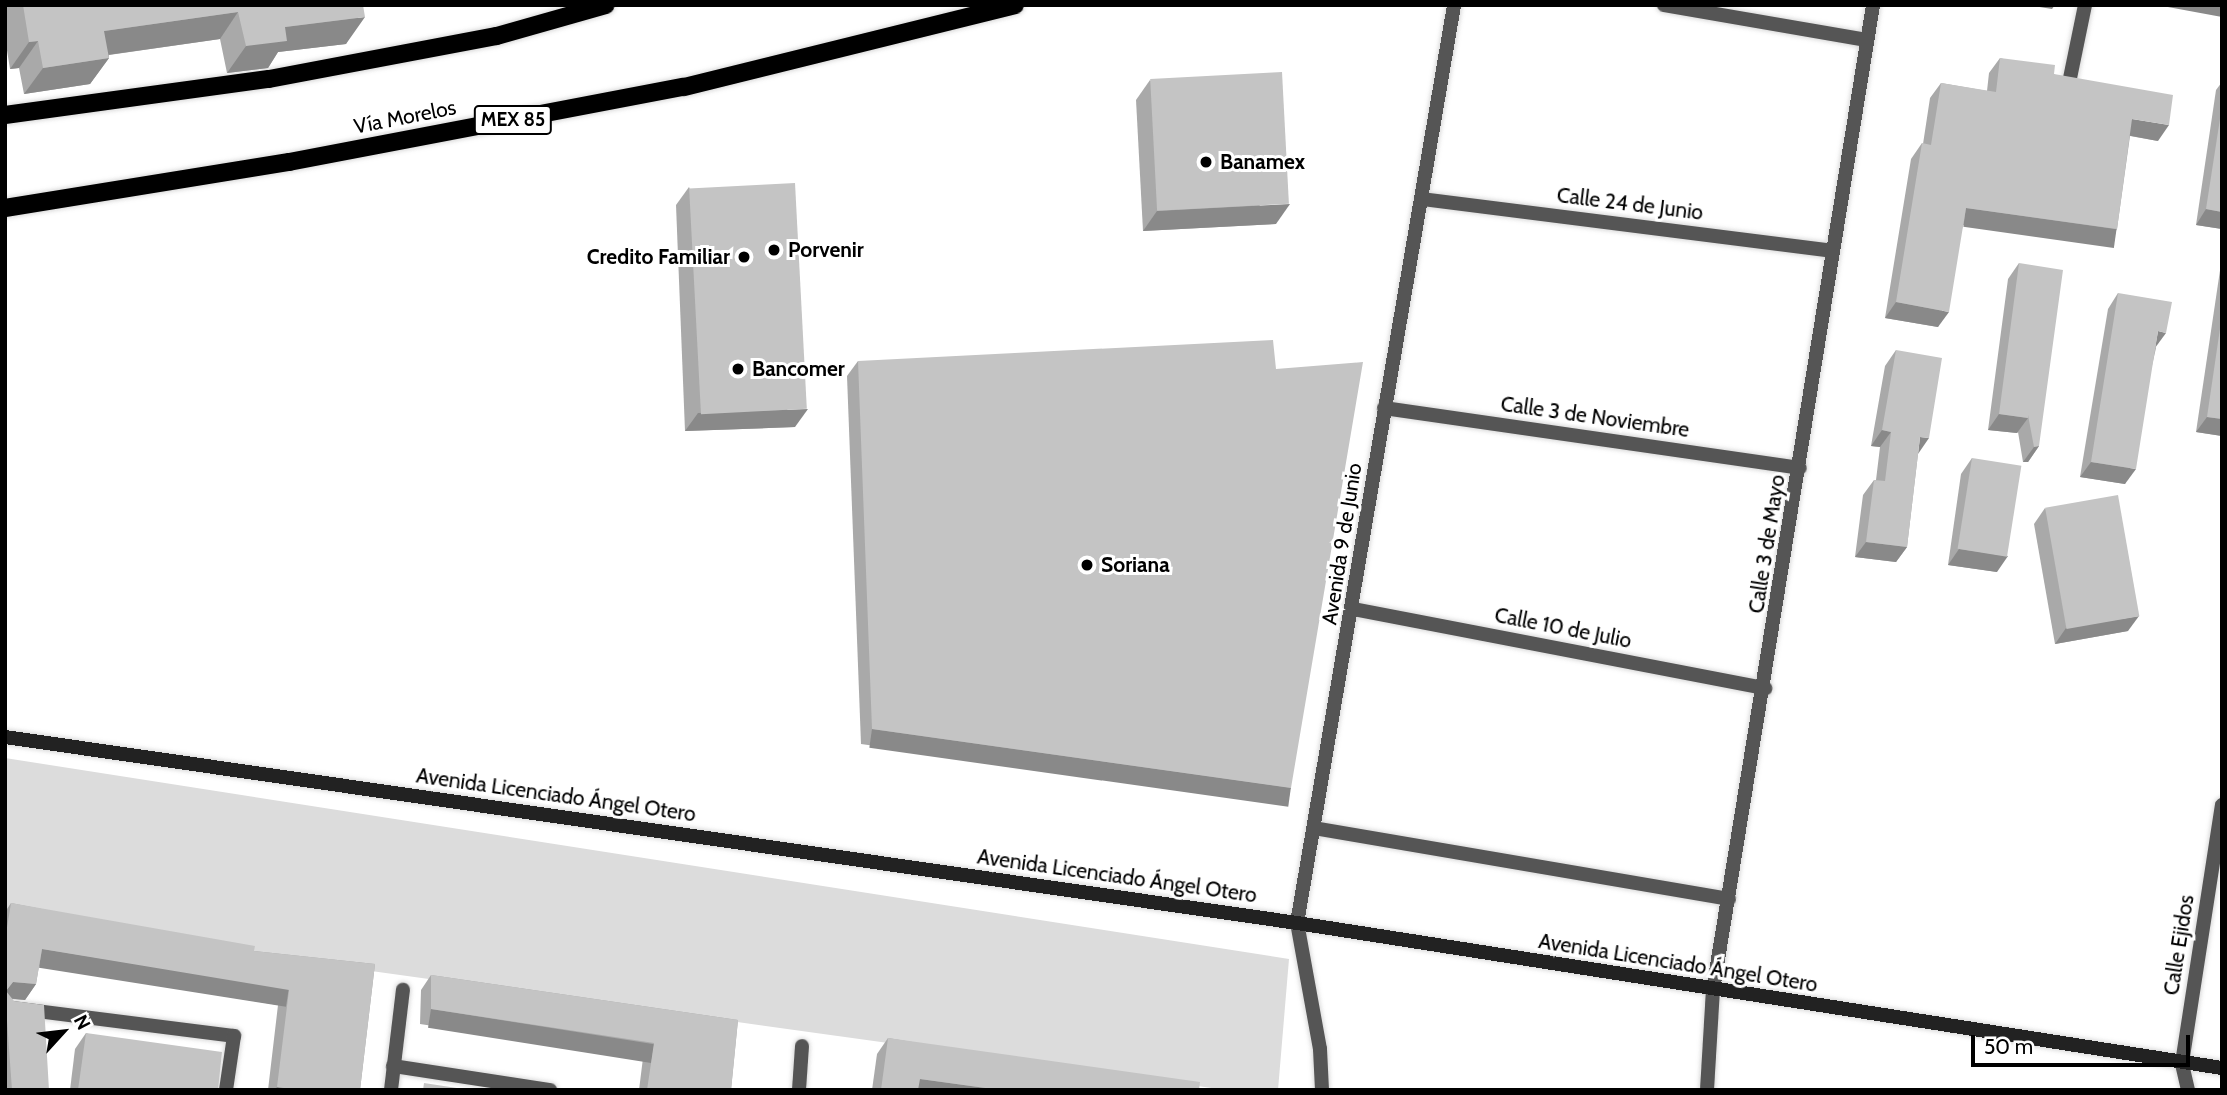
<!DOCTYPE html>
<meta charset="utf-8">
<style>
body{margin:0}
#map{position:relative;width:2227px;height:1095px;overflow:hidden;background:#fff;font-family:Cabin,sans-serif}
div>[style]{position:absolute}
.green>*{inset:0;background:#dcdcdc}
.roads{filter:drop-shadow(0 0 2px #dbdbdb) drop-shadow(0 0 2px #dbdbdb)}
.minor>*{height:14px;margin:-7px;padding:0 7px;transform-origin:7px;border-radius:7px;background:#555}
.secondary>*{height:14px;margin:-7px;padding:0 7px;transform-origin:7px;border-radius:7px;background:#222}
.primary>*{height:18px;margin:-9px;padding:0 9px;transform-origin:9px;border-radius:9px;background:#000}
.wall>*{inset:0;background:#a9a9a9}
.shaded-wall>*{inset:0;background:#898989;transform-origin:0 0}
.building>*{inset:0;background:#c4c4c4;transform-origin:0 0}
.dots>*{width:19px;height:19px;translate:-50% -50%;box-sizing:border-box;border:4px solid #fff;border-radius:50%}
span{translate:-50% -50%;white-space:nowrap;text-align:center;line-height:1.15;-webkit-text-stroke:6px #fff;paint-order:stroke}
.shield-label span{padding:2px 5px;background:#fff;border:2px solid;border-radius:5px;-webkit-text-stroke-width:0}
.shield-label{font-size:19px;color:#000;font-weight:700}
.street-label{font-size:21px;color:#000}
.poi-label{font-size:21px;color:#000;font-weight:700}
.left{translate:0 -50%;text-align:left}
.right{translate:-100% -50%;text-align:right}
.frame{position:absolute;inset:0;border:7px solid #000;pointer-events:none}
.north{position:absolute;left:28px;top:997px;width:70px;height:70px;-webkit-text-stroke:5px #fff;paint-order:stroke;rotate:63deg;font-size:19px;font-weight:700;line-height:28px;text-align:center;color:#000}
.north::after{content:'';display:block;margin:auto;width:24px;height:32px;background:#000;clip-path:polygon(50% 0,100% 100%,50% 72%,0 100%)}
.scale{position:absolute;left:1971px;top:1035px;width:219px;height:32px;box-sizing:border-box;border:4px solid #000;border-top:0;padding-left:9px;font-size:21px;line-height:24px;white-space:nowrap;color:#000;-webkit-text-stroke:5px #fff;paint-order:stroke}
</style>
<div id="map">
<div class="green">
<div style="clip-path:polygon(5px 758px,1289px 959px,1278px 1090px,1226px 1090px,5px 920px)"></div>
</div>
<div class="roads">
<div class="minor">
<div style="left:1664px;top:5px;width:206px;rotate:9.8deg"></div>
<div style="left:2069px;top:83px;width:80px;rotate:-78.4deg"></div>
<div style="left:1422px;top:199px;width:414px;rotate:7.2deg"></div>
<div style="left:1384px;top:408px;width:420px;rotate:8.2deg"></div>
<div style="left:1353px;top:609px;width:420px;rotate:10.9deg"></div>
<div style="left:1314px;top:828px;width:421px;rotate:9.7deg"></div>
<div style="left:5px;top:1007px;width:231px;rotate:7.2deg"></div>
<div style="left:234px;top:1036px;width:55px;rotate:98.4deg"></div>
<div style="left:393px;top:1066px;width:159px;rotate:8.7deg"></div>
<div style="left:391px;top:1090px;width:101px;rotate:-83.2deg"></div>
<div style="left:799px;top:1090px;width:44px;rotate:-86.1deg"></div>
<div style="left:1322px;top:1090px;width:41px;rotate:-92.8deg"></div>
<div style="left:1320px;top:1049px;width:128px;rotate:-100.3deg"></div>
<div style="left:1297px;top:923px;width:931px;rotate:-80.29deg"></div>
<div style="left:1707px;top:1090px;width:100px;rotate:-86.6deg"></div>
<div style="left:1713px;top:990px;width:998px;rotate:-80.77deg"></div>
<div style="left:2188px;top:1090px;width:28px;rotate:-103deg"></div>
<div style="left:2182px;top:1063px;width:261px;rotate:-81.2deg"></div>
</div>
<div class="secondary">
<div style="left:5px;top:737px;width:1305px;rotate:8.19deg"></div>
<div style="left:1297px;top:923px;width:936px;rotate:8.91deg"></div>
</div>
<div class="primary">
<div style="left:5px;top:115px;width:266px;rotate:-7.8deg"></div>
<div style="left:269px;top:79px;width:232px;rotate:-10.7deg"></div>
<div style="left:497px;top:36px;width:113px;rotate:-15.9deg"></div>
<div style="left:5px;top:208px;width:288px;rotate:-9.2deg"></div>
<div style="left:289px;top:162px;width:402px;rotate:-10.8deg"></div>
<div style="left:684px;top:87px;width:341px;rotate:-13.9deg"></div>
</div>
</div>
<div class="wall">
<div style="clip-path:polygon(5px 5px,363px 5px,346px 44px,278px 52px,268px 68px,227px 73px,220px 39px,109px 55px,109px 58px,90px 84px,24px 94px,19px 68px,10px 69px,5px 38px)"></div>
<div style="clip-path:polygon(2000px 58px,2054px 74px,2158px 141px,2130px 136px,2117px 229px,2106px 245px,1963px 225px,1938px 327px,1885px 318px,1911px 159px,1922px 143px,1923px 144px,1930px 98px,1941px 83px,1987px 91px,1989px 73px)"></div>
<div style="clip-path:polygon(1150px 80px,1276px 224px,1143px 231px,1136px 100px)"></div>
<div style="clip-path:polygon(2222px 82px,2222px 229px,2196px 225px,2216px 90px)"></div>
<div style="clip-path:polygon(689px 187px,795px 427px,685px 431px,676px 205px)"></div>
<div style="clip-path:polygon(2222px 257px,2222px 436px,2196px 432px)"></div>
<div style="clip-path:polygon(2019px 263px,2039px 446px,2028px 462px,2023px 462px,2018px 432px,2017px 433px,1988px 430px,2008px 279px)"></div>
<div style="clip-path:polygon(2118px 293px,2156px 348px,2125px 484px,2080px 477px,2108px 309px)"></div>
<div style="clip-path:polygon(1896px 350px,1918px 454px,1907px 547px,1896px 562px,1855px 557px,1863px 495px,1874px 480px,1876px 480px,1880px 447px,1871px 446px,1885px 366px)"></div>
<div style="clip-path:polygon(858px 361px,1291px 788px,1280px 803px,861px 744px,847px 376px)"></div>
<div style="clip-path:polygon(1972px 458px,1997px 572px,1948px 565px,1961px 474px)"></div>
<div style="clip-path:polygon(2045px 508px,2128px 631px,2055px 644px,2034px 524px)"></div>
<div style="clip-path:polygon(11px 903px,254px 951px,375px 964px,360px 1090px,268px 1090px,278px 1005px,39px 966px,36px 984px,25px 1000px,12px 999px,49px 1090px,5px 1090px,5px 912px)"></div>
<div style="clip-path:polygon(431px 975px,738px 1020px,731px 1090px,639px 1090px,643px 1058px,420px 1024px,421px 990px)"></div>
<div style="clip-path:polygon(86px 1033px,218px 1090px,70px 1090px,75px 1049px)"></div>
<div style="clip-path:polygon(888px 1038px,1199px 1090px,872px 1090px,877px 1054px)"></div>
</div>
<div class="shaded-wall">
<div style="clip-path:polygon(2027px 5px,2055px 5px,2052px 9px)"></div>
<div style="clip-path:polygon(2157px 5px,2222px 5px,2222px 17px)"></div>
<div style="clip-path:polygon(238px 12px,220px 39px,86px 58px,104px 31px)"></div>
<div style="clip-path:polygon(365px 17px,346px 44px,278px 52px,268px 68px,227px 73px,246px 46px,285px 27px)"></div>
<div style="clip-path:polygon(38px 41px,19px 68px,10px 69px,29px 42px)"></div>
<div style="clip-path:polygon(109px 58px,90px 84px,24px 94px,43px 68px)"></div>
<div style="clip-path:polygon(2132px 119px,2169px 125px,2158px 141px,2121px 134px)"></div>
<div style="clip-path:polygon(1290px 204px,1276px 224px,1143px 231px,1157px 211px)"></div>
<div style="left:1966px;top:208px;width:152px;height:19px;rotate:8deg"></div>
<div style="clip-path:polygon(2206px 209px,2222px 212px,2222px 229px,2196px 225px)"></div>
<div style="clip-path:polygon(1896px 302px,1949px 312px,1938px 327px,1885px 318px)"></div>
<div style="clip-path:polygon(2158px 331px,2166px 333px,2155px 348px)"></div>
<div style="clip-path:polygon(808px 409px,795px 427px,685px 431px,698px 413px)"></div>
<div style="clip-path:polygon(1999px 414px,2028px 418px,2017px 433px,1988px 430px)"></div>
<div style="clip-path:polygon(2207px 417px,2222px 419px,2222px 436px,2196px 432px)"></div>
<div style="clip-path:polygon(1882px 430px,1891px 432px,1880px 447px,1871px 446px)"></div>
<div style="clip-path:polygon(1920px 437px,1929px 438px,1918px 454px)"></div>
<div style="clip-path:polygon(2039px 446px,2028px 462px,2023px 462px,2034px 447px)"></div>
<div style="clip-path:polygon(2091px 462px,2136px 469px,2125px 484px,2080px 477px)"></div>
<div style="clip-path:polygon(1866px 542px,1907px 547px,1896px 562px,1855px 557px)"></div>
<div style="clip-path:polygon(1959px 549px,2008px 556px,1997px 572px,1948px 565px)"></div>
<div style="clip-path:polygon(2139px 616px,2128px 631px,2055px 644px,2066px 628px)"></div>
<div style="left:872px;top:729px;width:423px;height:19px;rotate:8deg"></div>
<div style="left:42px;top:949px;width:250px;height:19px;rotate:9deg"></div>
<div style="clip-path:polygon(13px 982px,36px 984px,25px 1000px,6px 998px,5px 992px)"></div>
<div style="left:431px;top:1009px;width:226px;height:19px;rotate:9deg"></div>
<div style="clip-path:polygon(920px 1079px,1000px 1090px,912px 1090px)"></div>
<div style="clip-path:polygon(277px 1087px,297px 1090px,275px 1090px)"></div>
</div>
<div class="building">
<div style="clip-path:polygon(23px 5px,363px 5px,365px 17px,285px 27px,287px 41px,246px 46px,238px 12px,104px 31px,109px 58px,43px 68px,38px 41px,29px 42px)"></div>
<div style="clip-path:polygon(2000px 58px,2055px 65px,2054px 74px,2173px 95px,2169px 125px,2132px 119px,2117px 229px,1966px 208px,1949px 312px,1896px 302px,1922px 143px,1931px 145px,1941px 83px,1996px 92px)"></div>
<div style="left:1282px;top:72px;width:132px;height:132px;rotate:87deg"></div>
<div style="clip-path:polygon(2222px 106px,2222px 212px,2206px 209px)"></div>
<div style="left:795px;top:183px;width:226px;height:106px;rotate:87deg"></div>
<div style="clip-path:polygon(2019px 263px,2063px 270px,2039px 446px,2034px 447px,2028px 415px,2028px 418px,1999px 414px)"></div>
<div style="clip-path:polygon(2118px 293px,2172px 302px,2166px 333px,2158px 331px,2136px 469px,2091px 462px)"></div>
<div style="clip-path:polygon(2222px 315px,2222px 419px,2207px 417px)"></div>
<div style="clip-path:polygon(1273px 340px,1276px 369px,1363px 362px,1291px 788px,872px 729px,858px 361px)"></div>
<div style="clip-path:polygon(1896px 350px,1942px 358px,1929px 438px,1920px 437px,1907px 547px,1866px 542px,1874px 480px,1885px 481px,1891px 432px,1882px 430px)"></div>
<div style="left:1972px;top:458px;width:50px;height:92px;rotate:9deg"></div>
<div style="left:2118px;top:495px;width:123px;height:74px;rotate:80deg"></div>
<div style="clip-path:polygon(11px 903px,255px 946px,254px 951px,375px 964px,360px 1090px,297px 1090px,277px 1087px,289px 990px,42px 949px,36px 984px,13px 982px,6px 991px,14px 1001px,44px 1005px,49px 1090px,12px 1090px,5px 993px,5px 940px)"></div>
<div style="clip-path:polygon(431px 975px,738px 1020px,731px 1090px,647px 1090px,654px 1043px,431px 1009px)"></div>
<div style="clip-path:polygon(86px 1033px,222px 1052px,218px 1090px,78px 1090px)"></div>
<div style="clip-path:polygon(888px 1038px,1200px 1082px,1199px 1090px,1000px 1090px,920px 1079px,918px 1090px,881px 1090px)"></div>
<div style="clip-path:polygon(424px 1083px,470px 1090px,423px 1090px)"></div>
</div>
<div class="dots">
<div style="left:1206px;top:162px;background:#000"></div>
<div style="left:774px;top:250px;background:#000"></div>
<div style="left:744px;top:257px;background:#000"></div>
<div style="left:738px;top:369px;background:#000"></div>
<div style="left:1087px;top:565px;background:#000"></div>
</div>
<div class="shield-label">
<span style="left:513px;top:120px">MEX 85</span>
</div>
<div class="street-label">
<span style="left:405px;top:117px;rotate:-11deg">Vía Morelos</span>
<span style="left:1630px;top:204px;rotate:7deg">Calle 24 de Junio</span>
<span style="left:1595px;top:417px;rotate:8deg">Calle 3 de Noviembre</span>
<span style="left:1342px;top:544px;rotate:-81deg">Avenida 9 de Junio</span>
<span style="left:1767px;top:544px;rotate:-81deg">Calle 3 de Mayo</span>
<span style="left:1563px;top:628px;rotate:11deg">Calle 10 de Julio</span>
<span style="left:556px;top:795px;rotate:8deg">Avenida Licenciado Ángel Otero</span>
<span style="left:1117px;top:876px;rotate:8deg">Avenida Licenciado Ángel Otero</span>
<span style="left:2179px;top:945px;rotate:-81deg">Calle Ejidos</span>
<span style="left:1678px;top:963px;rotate:9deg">Avenida Licenciado Ángel Otero</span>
</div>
<div class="poi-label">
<span class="left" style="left:1220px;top:162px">Banamex</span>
<span class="left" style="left:788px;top:250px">Porvenir</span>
<span class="right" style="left:730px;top:257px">Credito Familiar</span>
<span class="left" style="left:752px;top:369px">Bancomer</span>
<span class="left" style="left:1101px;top:565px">Soriana</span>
</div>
<div class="frame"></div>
<div class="north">N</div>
<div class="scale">50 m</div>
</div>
